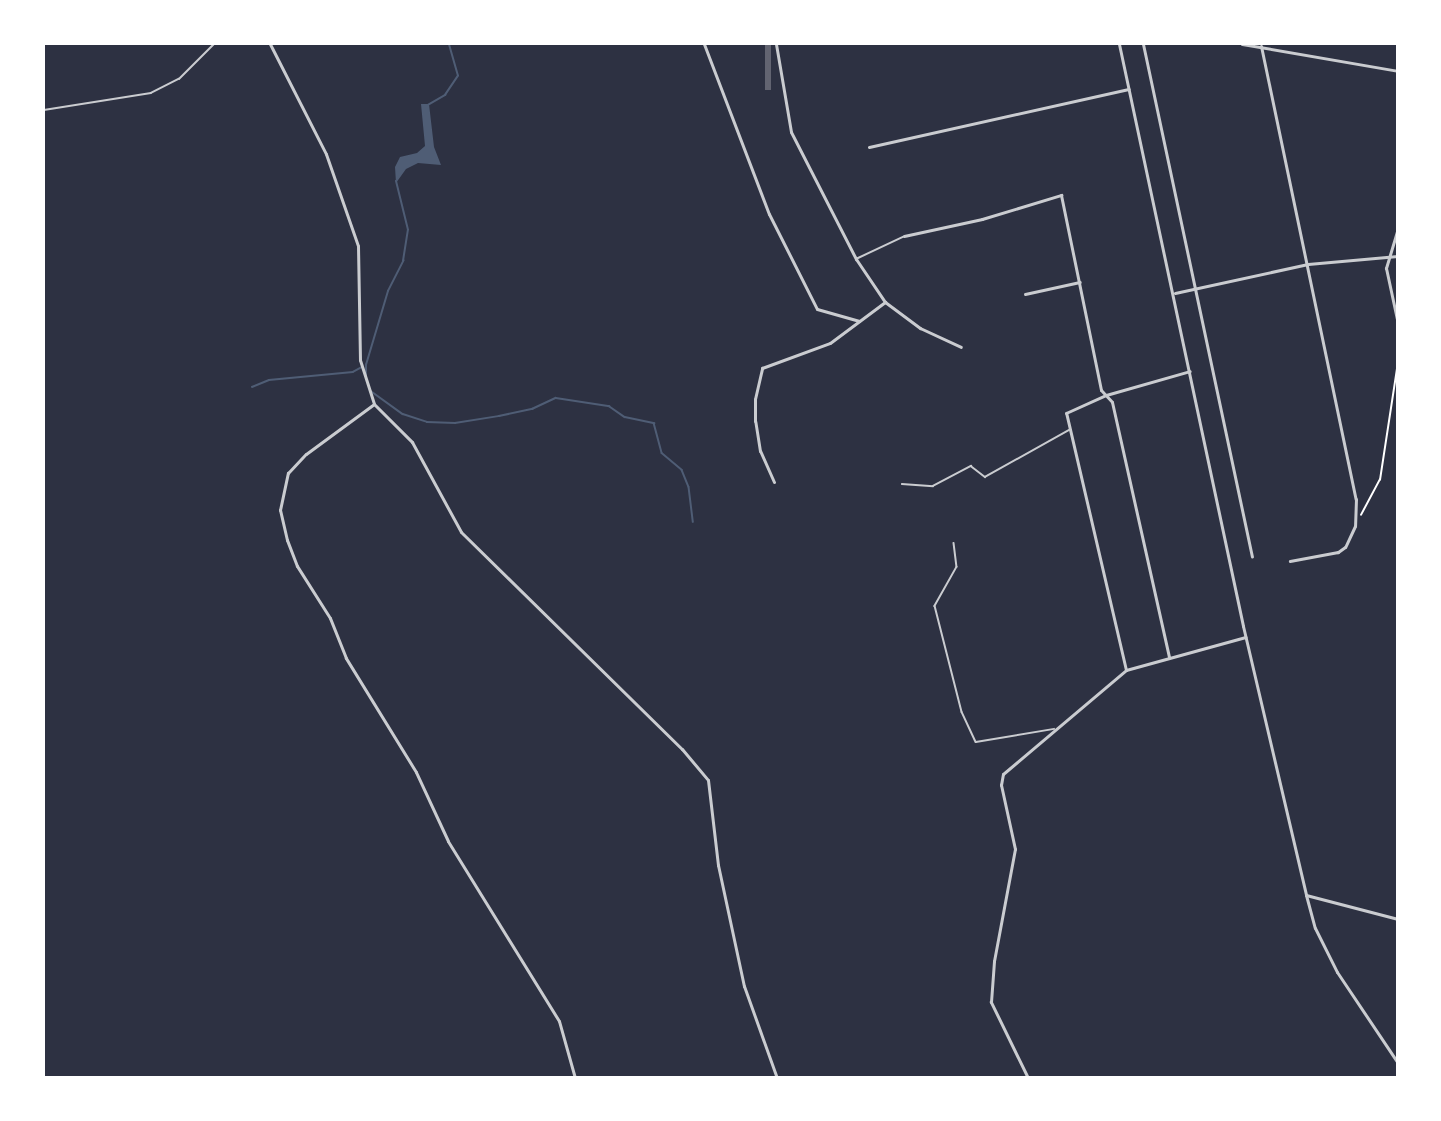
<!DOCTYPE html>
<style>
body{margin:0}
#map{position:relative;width:1441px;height:1121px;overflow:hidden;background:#2d3142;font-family:"Fira Sans",sans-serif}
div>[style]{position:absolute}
.water>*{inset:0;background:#4f5d75}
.stream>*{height:1.5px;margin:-0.75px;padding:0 0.75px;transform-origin:0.75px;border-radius:0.75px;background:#4f5d75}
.building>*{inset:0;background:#626471;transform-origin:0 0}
.path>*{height:1.5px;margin:-0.75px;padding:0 0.75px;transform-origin:0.75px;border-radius:0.75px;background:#fff}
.service>*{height:1.5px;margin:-0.75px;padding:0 0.75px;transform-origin:0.75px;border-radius:0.75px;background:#caccd0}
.minor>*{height:3px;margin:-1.5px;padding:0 1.5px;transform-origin:1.5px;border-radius:1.5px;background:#caccd0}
span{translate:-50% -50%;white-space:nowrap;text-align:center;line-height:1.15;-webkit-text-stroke:6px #fff;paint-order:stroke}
.frame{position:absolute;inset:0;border:45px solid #fff;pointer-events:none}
</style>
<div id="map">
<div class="water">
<div style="clip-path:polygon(421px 104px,429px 104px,434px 147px,441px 165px,418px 163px,406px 169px,396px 183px,395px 167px,400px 157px,417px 153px,425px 146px)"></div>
</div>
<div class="stream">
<div style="left:428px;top:105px;width:20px;rotate:-30deg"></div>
<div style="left:445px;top:95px;width:23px;rotate:-56deg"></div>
<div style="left:458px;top:76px;width:33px;rotate:-106deg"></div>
<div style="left:366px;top:376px;width:11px;rotate:-90deg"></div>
<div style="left:366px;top:365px;width:77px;rotate:-73.4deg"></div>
<div style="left:388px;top:291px;width:34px;rotate:-63deg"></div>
<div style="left:403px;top:261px;width:31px;rotate:-81deg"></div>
<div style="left:408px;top:230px;width:50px;rotate:-103.8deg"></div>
<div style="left:252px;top:387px;width:18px;rotate:-22deg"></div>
<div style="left:269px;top:380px;width:84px;rotate:-5.4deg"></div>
<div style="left:353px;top:372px;width:10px;rotate:-29deg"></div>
<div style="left:371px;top:391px;width:39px;rotate:36deg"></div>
<div style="left:403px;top:414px;width:25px;rotate:18deg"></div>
<div style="left:427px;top:422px;width:28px;rotate:2deg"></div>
<div style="left:455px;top:423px;width:45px;rotate:-9deg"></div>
<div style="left:499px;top:416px;width:34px;rotate:-12deg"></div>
<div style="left:532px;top:409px;width:26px;rotate:-25deg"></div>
<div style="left:556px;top:398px;width:54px;rotate:8.6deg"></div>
<div style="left:609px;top:406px;width:19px;rotate:35deg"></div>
<div style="left:625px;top:417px;width:30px;rotate:12deg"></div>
<div style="left:654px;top:423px;width:31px;rotate:75deg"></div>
<div style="left:662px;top:453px;width:26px;rotate:40deg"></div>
<div style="left:682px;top:470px;width:18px;rotate:68deg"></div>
<div style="left:689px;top:487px;width:35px;rotate:83deg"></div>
</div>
<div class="building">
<div style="left:765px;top:44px;width:6px;height:46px"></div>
</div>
<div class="path">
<div style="left:1361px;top:515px;width:40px;rotate:-62deg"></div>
<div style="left:1380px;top:480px;width:119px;rotate:-81.3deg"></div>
</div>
<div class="service">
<div style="left:44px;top:110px;width:108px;rotate:-9deg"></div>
<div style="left:151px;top:93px;width:31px;rotate:-27deg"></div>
<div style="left:179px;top:79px;width:49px;rotate:-45deg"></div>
<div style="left:856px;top:259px;width:52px;rotate:-25.1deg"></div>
<div style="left:902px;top:484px;width:31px;rotate:4deg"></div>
<div style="left:933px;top:486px;width:43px;rotate:-27.8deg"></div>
<div style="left:971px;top:466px;width:18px;rotate:38deg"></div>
<div style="left:985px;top:477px;width:96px;rotate:-29.2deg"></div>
<div style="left:954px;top:543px;width:24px;rotate:83deg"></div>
<div style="left:957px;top:567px;width:45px;rotate:119.4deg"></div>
<div style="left:935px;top:606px;width:109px;rotate:75.7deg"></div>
<div style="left:962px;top:712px;width:33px;rotate:65deg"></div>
<div style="left:976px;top:742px;width:79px;rotate:-9.5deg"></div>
</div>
<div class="minor">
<div style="left:270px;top:44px;width:123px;rotate:63deg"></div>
<div style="left:326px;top:154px;width:97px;rotate:70.8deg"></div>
<div style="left:358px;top:246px;width:114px;rotate:89deg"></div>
<div style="left:360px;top:360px;width:46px;rotate:72.3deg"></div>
<div style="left:704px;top:44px;width:182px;rotate:69.1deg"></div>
<div style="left:769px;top:214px;width:106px;rotate:63.2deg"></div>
<div style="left:817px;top:309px;width:44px;rotate:15.9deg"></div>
<div style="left:776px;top:44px;width:89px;rotate:80.3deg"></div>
<div style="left:791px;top:132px;width:143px;rotate:62.9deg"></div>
<div style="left:856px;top:259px;width:52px;rotate:56deg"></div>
<div style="left:885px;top:302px;width:44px;rotate:36.6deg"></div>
<div style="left:920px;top:328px;width:45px;rotate:24.9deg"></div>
<div style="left:1119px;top:44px;width:595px;rotate:77.97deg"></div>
<div style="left:1243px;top:626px;width:276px;rotate:76.8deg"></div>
<div style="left:1306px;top:895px;width:34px;rotate:75deg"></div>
<div style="left:1315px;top:928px;width:49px;rotate:63.4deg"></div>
<div style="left:1337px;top:972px;width:110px;rotate:56.2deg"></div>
<div style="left:1143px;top:44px;width:524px;rotate:78deg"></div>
<div style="left:1242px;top:44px;width:158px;rotate:9.8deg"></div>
<div style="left:1261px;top:46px;width:463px;rotate:78.2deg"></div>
<div style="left:1356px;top:499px;width:27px;rotate:92deg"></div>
<div style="left:1355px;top:526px;width:23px;rotate:115deg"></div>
<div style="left:1345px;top:547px;width:9px;rotate:144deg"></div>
<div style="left:1338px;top:552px;width:49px;rotate:169.4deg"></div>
<div style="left:869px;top:147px;width:266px;rotate:-12.6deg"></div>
<div style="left:1398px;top:228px;width:42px;rotate:106.7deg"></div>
<div style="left:1386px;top:268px;width:57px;rotate:77.9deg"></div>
<div style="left:904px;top:236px;width:80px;rotate:-12.3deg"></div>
<div style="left:982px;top:219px;width:83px;rotate:-16.9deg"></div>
<div style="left:1061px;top:195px;width:199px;rotate:78.4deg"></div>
<div style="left:1101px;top:390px;width:16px;rotate:47deg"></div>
<div style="left:1112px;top:402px;width:262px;rotate:77.4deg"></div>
<div style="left:1175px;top:293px;width:136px;rotate:-12.3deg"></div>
<div style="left:1308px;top:264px;width:90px;rotate:-5.1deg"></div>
<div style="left:1025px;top:294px;width:56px;rotate:-12.3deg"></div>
<div style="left:774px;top:482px;width:34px;rotate:-114deg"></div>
<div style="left:760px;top:451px;width:30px;rotate:-99deg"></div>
<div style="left:755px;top:421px;width:22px;rotate:-90deg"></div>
<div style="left:755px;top:399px;width:32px;rotate:-77deg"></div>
<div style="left:762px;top:368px;width:72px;rotate:-20.2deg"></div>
<div style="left:830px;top:343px;width:69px;rotate:-36.7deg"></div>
<div style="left:1126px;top:670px;width:264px;rotate:-103.1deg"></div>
<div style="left:1066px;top:413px;width:44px;rotate:-24.2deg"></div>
<div style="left:1106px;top:395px;width:87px;rotate:-15.9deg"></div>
<div style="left:1306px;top:895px;width:95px;rotate:14.6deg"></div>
<div style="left:575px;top:1078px;width:59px;rotate:-105.7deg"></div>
<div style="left:559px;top:1021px;width:211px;rotate:-121.7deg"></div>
<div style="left:448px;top:841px;width:76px;rotate:-114.9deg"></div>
<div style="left:416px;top:772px;width:134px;rotate:-121.6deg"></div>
<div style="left:346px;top:658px;width:43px;rotate:-111.8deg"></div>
<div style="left:330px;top:618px;width:62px;rotate:-122.4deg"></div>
<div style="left:297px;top:566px;width:28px;rotate:-111deg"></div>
<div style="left:287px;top:540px;width:31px;rotate:-103deg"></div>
<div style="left:280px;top:510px;width:38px;rotate:-78deg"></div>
<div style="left:288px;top:473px;width:26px;rotate:-47deg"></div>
<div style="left:306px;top:454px;width:84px;rotate:-36.3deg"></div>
<div style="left:374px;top:404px;width:54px;rotate:45deg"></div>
<div style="left:412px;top:442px;width:102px;rotate:61.4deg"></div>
<div style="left:461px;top:532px;width:310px;rotate:44.5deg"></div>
<div style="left:682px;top:749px;width:40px;rotate:50deg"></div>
<div style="left:708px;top:780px;width:86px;rotate:83.3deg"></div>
<div style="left:718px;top:865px;width:124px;rotate:77.9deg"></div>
<div style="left:744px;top:986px;width:98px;rotate:70.3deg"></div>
<div style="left:1028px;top:1078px;width:85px;rotate:-116deg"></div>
<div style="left:991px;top:1002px;width:41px;rotate:-85.8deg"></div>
<div style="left:994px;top:961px;width:114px;rotate:-79.4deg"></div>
<div style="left:1015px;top:849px;width:66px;rotate:-102.3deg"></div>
<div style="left:1001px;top:785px;width:11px;rotate:-80deg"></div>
<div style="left:1003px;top:774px;width:161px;rotate:-40.2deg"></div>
<div style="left:1126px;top:670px;width:124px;rotate:-15.4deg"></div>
</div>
<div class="frame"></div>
</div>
